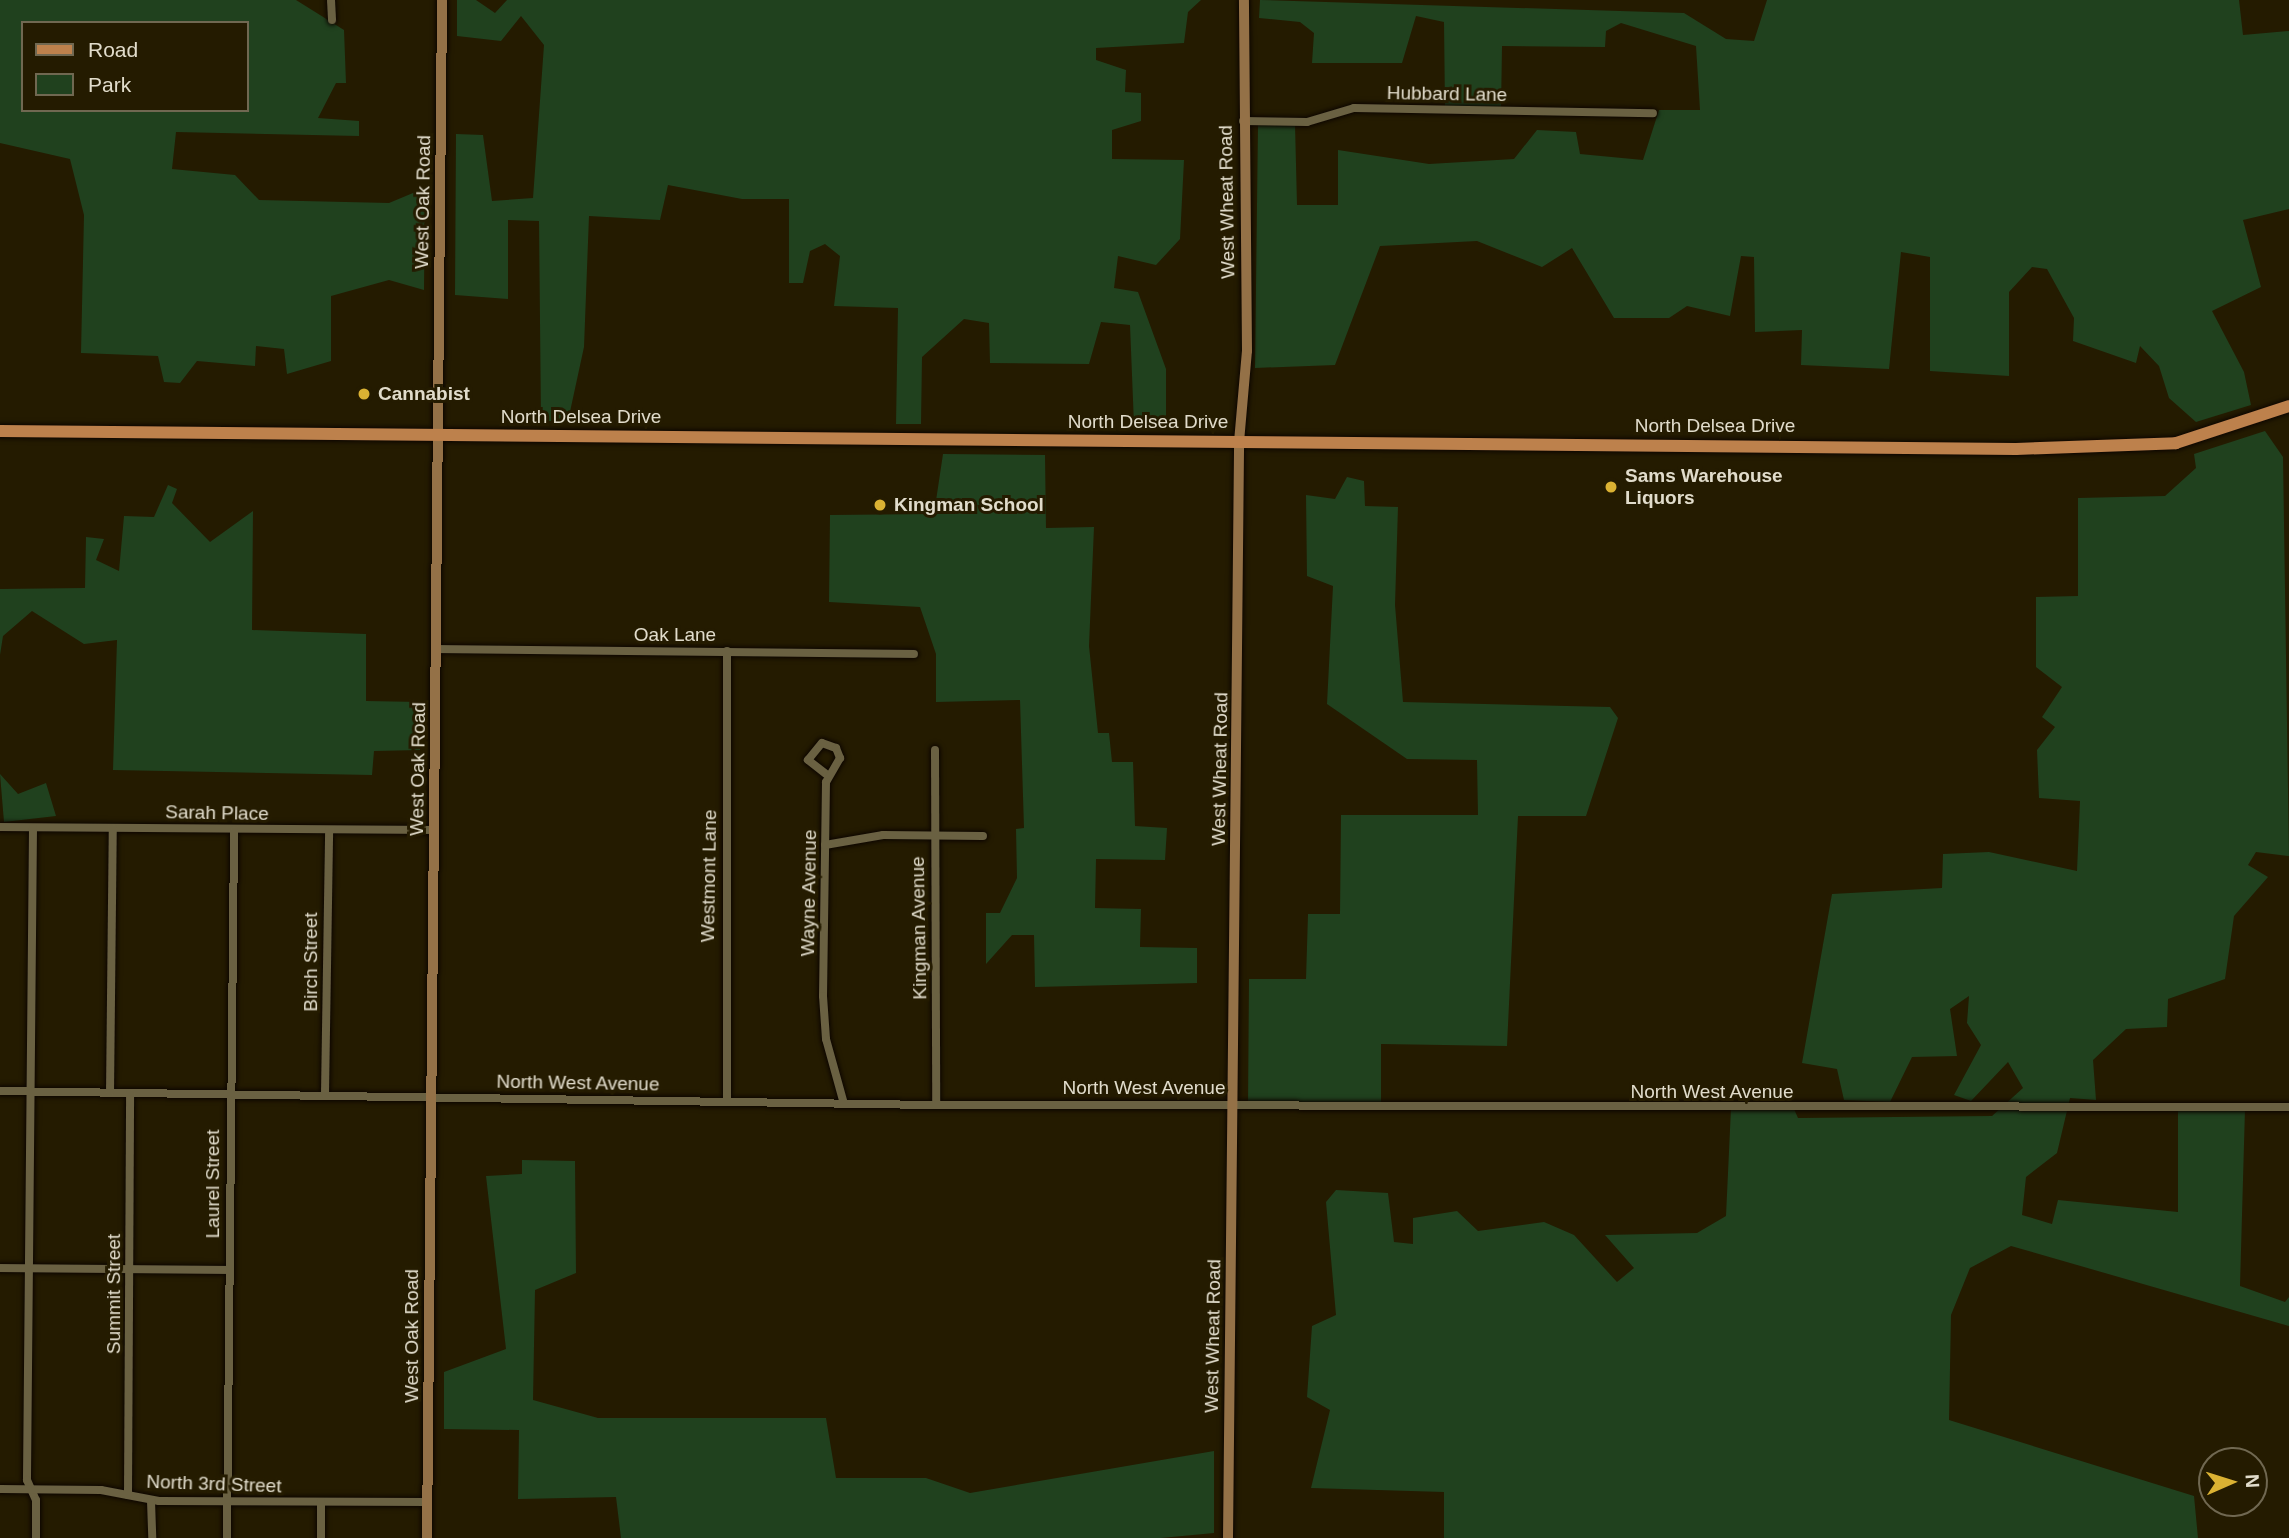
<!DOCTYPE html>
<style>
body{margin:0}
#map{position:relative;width:2289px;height:1538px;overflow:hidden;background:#241b00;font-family:Arial,sans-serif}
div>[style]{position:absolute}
.green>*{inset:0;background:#20411e}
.roads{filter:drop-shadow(0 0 2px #0d0600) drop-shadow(0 0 2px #0d0600)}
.street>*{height:8px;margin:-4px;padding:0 4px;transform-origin:4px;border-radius:4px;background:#6a6142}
.secondary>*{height:10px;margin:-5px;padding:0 5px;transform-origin:5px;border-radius:5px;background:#947147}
.primary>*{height:12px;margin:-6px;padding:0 6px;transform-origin:6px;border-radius:6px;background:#bd814c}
.dots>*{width:19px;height:19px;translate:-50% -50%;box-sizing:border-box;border:4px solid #241b00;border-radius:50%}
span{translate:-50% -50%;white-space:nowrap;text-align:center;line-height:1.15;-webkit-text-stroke:6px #241b00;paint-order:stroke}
.street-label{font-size:19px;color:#e1dccb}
.poi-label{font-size:19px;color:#e1dccb;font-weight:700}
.left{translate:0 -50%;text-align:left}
.legend{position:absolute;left:21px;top:21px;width:228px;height:91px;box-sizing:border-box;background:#241b00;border:2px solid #706851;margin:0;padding:9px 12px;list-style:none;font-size:21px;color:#e1dccb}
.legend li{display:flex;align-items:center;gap:14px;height:35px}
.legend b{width:35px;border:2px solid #706851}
.north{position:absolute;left:2198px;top:1447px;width:70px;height:70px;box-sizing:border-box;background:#241b00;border:2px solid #706851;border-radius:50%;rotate:87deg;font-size:19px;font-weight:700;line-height:28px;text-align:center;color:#e1dccb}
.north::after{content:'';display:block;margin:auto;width:24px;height:32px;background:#dbb233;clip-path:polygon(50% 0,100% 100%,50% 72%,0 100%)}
</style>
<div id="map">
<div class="green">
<div style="clip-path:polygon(evenodd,0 0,296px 0,344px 30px,346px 83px,336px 83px,318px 118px,359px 121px,359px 136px,176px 132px,172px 169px,235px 175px,259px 200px,389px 203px,425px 188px,424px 290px,389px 280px,331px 296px,331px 361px,287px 374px,284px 349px,256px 346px,255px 366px,197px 361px,180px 383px,164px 382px,158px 356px,81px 353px,84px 215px,70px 159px,0 143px,0 0,23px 23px,247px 23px,247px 110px,23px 110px,23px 23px)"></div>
<div style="clip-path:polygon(457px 0,476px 0,495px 13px,507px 0,1201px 0,1188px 12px,1184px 43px,1096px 48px,1096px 60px,1126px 70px,1125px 92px,1141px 93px,1141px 121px,1112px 130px,1112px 159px,1184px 160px,1180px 239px,1156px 265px,1118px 256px,1114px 288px,1138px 292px,1166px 369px,1166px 426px,1134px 425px,1130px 325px,1101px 322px,1089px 364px,990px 363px,989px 323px,964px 319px,922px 357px,921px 424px,896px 424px,898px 308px,834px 306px,840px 256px,825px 244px,810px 251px,803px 283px,789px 283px,789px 199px,742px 199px,668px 185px,660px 220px,589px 216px,584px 347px,568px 421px,541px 421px,539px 221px,508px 220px,508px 299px,455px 295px,456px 134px,483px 135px,492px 201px,533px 198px,544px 45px,521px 16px,501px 41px,457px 36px)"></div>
<div style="clip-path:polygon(1260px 0,1684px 13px,1726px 39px,1754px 41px,1767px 0,2239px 0,2243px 35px,2289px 31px,2289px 209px,2243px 220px,2261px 287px,2212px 311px,2244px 372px,2251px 405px,2196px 422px,2169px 398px,2159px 366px,2140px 346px,2136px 363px,2073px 341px,2074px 318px,2047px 269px,2032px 267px,2009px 292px,2009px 376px,1930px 371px,1930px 257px,1901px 252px,1889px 369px,1801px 365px,1802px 330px,1755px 332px,1754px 257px,1741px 256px,1730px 316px,1687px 306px,1669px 318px,1614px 318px,1572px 248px,1542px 267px,1477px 241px,1380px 246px,1335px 365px,1255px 368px,1258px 124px,1295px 124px,1297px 205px,1338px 205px,1338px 150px,1429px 164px,1514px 159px,1537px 130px,1576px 132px,1580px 154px,1643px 160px,1659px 110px,1700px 110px,1696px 46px,1621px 23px,1606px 31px,1605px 47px,1502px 46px,1501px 110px,1445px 109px,1444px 22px,1416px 16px,1402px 63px,1312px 63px,1314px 33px,1300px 22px,1259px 18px)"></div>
<div style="clip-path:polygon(2265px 431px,2283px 457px,2289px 856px,2256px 852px,2248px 865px,2268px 877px,2234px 916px,2225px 979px,2168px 999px,2167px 1027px,2126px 1029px,2093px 1060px,2096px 1100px,2070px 1098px,2057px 1153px,2026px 1177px,2022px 1215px,2052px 1224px,2058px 1200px,2178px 1212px,2178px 1109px,2245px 1109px,2240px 1286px,2285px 1302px,2289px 1297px,2289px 1326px,2011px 1246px,1970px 1268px,1951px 1315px,1949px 1420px,2194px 1496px,2198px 1538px,1444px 1538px,1444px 1492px,1311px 1488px,1330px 1410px,1307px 1397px,1312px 1326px,1336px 1315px,1326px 1202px,1336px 1190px,1388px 1193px,1394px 1242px,1413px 1244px,1413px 1218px,1457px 1211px,1478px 1231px,1544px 1222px,1574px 1235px,1617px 1282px,1634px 1268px,1605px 1235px,1697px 1233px,1726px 1216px,1731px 1108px,1794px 1109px,1798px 1118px,1992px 1116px,2023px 1088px,2008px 1062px,1971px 1101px,1954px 1095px,1981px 1045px,1967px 1023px,1969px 996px,1950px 1009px,1957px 1056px,1912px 1057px,1890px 1102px,1844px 1100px,1837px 1069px,1802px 1063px,1832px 894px,1942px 888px,1943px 854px,1989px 852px,2077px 871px,2080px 801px,2039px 798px,2037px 750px,2055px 727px,2042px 717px,2062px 687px,2036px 667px,2036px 597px,2078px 596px,2078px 498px,2165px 496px,2196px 468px,2194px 454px)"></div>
<div style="clip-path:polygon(943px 454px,1045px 455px,1046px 528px,1094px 527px,1089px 646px,1098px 733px,1109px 733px,1112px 762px,1133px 762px,1135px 826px,1167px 828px,1165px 860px,1096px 859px,1095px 908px,1141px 909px,1140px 947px,1197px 948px,1197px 983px,1035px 987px,1034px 935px,1012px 935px,986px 964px,986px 913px,1000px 913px,1017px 878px,1016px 829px,1024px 828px,1020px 700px,936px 702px,936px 654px,920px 607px,829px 602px,830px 515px,934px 514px)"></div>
<div style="clip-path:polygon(1347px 477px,1364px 481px,1365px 506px,1398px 507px,1395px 605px,1403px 702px,1610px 707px,1618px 718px,1586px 816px,1518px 816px,1507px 1046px,1381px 1044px,1381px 1106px,1248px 1105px,1249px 979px,1306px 979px,1308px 914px,1340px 914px,1341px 815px,1478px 815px,1477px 760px,1407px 759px,1327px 704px,1333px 586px,1307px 576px,1306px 495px,1335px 499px)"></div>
<div style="clip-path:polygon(168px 485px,177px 489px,172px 503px,210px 542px,253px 511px,252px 630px,366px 634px,366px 701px,420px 702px,420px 750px,374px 751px,372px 775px,113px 770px,117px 640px,84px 644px,32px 611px,3px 636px,0 655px,0 589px,85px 588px,86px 537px,104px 539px,96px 560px,119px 571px,124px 516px,154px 517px)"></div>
<div style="clip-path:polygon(0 774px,18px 794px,46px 783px,56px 816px,4px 822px)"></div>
<div style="clip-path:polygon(522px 1160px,575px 1161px,576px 1273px,535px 1290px,533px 1400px,598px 1418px,826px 1418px,836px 1478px,926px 1478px,970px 1493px,1214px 1451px,1214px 1533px,1161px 1538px,621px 1538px,616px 1497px,518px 1499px,519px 1430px,444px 1429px,444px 1372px,506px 1349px,486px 1176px,522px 1174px)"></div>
</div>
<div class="roads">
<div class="street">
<div style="left:331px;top:0;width:20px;rotate:87deg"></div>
<div style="left:1243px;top:121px;width:64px;rotate:0.9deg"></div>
<div style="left:1307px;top:122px;width:49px;rotate:-16.6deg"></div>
<div style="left:1354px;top:108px;width:299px;rotate:1deg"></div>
<div style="left:437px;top:649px;width:477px;rotate:0.6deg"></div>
<div style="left:935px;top:750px;width:355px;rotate:89.8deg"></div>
<div style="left:826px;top:774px;width:23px;rotate:-142deg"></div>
<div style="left:808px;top:760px;width:22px;rotate:-51deg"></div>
<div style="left:822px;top:743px;width:15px;rotate:20deg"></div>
<div style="left:836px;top:748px;width:11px;rotate:68deg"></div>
<div style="left:840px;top:758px;width:28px;rotate:120deg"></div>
<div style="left:826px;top:782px;width:214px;rotate:90.8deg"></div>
<div style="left:823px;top:996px;width:43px;rotate:86deg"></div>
<div style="left:826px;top:1039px;width:67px;rotate:74.5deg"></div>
<div style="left:0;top:827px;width:434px;rotate:0.4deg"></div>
<div style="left:33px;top:828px;width:652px;rotate:90.53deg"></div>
<div style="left:27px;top:1480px;width:22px;rotate:66deg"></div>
<div style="left:36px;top:1500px;width:38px;rotate:90deg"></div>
<div style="left:825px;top:845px;width:59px;rotate:-9.8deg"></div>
<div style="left:883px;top:835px;width:100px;rotate:0.6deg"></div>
<div style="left:0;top:1091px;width:936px;rotate:0.86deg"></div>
<div style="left:936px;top:1105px;width:1353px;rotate:0.08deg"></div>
<div style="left:110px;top:1093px;width:265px;rotate:-89.4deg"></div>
<div style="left:325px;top:1094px;width:264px;rotate:-89.1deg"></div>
<div style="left:727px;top:1102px;width:451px;rotate:-90deg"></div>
<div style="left:0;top:1268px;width:229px;rotate:0.5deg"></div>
<div style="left:0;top:1489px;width:101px;rotate:0.6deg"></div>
<div style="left:101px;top:1490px;width:59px;rotate:10.7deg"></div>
<div style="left:159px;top:1501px;width:269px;rotate:0.2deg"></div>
<div style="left:128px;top:1495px;width:402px;rotate:-89.7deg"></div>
<div style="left:151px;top:1501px;width:37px;rotate:88deg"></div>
<div style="left:227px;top:1538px;width:708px;rotate:-89.43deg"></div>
<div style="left:321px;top:1538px;width:36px;rotate:-90deg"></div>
</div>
<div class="secondary">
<div style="left:427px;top:1538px;width:1538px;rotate:-89.44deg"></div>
<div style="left:1228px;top:1538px;width:1096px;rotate:-89.42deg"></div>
<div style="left:1239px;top:442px;width:91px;rotate:-85deg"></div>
<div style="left:1247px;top:351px;width:351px;rotate:-90.5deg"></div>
</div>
<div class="primary">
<div style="left:0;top:431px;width:2016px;rotate:0.51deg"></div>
<div style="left:2016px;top:449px;width:160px;rotate:-2.1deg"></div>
<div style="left:2176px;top:443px;width:119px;rotate:-18.1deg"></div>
</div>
</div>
<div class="dots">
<div style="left:364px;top:394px;background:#dbb233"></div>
<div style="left:1611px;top:487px;background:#dbb233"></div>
<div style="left:880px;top:505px;background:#dbb233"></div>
</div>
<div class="street-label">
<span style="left:1447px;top:94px;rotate:1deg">Hubbard Lane</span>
<span style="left:423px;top:202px;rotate:-89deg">West Oak Road</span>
<span style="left:1227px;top:202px;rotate:-91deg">West Wheat Road</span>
<span style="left:581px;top:417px">North Delsea Drive</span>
<span style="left:1148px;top:422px">North Delsea Drive</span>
<span style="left:1715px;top:426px">North Delsea Drive</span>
<span style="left:675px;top:635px">Oak Lane</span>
<span style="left:418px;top:769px;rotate:-89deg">West Oak Road</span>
<span style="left:1220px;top:769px;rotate:-89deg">West Wheat Road</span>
<span style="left:217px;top:813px;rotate:1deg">Sarah Place</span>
<span style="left:709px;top:876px;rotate:-89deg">Westmont Lane</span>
<span style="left:809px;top:893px;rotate:-89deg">Wayne Avenue</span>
<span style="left:919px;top:928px;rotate:-91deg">Kingman Avenue</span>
<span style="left:311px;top:962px;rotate:-90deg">Birch Street</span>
<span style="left:578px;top:1083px;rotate:1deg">North West Avenue</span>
<span style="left:1144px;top:1088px">North West Avenue</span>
<span style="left:1712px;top:1092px">North West Avenue</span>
<span style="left:213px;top:1184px;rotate:-90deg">Laurel Street</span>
<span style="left:114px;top:1294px;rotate:-90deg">Summit Street</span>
<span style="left:412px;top:1336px;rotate:-90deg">West Oak Road</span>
<span style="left:1213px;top:1336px;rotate:-89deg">West Wheat Road</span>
<span style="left:214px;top:1484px;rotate:2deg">North 3rd Street</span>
</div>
<div class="poi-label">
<span class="left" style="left:378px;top:394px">Cannabist</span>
<span class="left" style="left:1625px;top:487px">Sams Warehouse<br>Liquors</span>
<span class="left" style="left:894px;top:505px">Kingman School</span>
</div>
<ul class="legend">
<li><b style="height:9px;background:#bd814c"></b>Road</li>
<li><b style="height:19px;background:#20411e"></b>Park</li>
</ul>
<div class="north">N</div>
</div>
